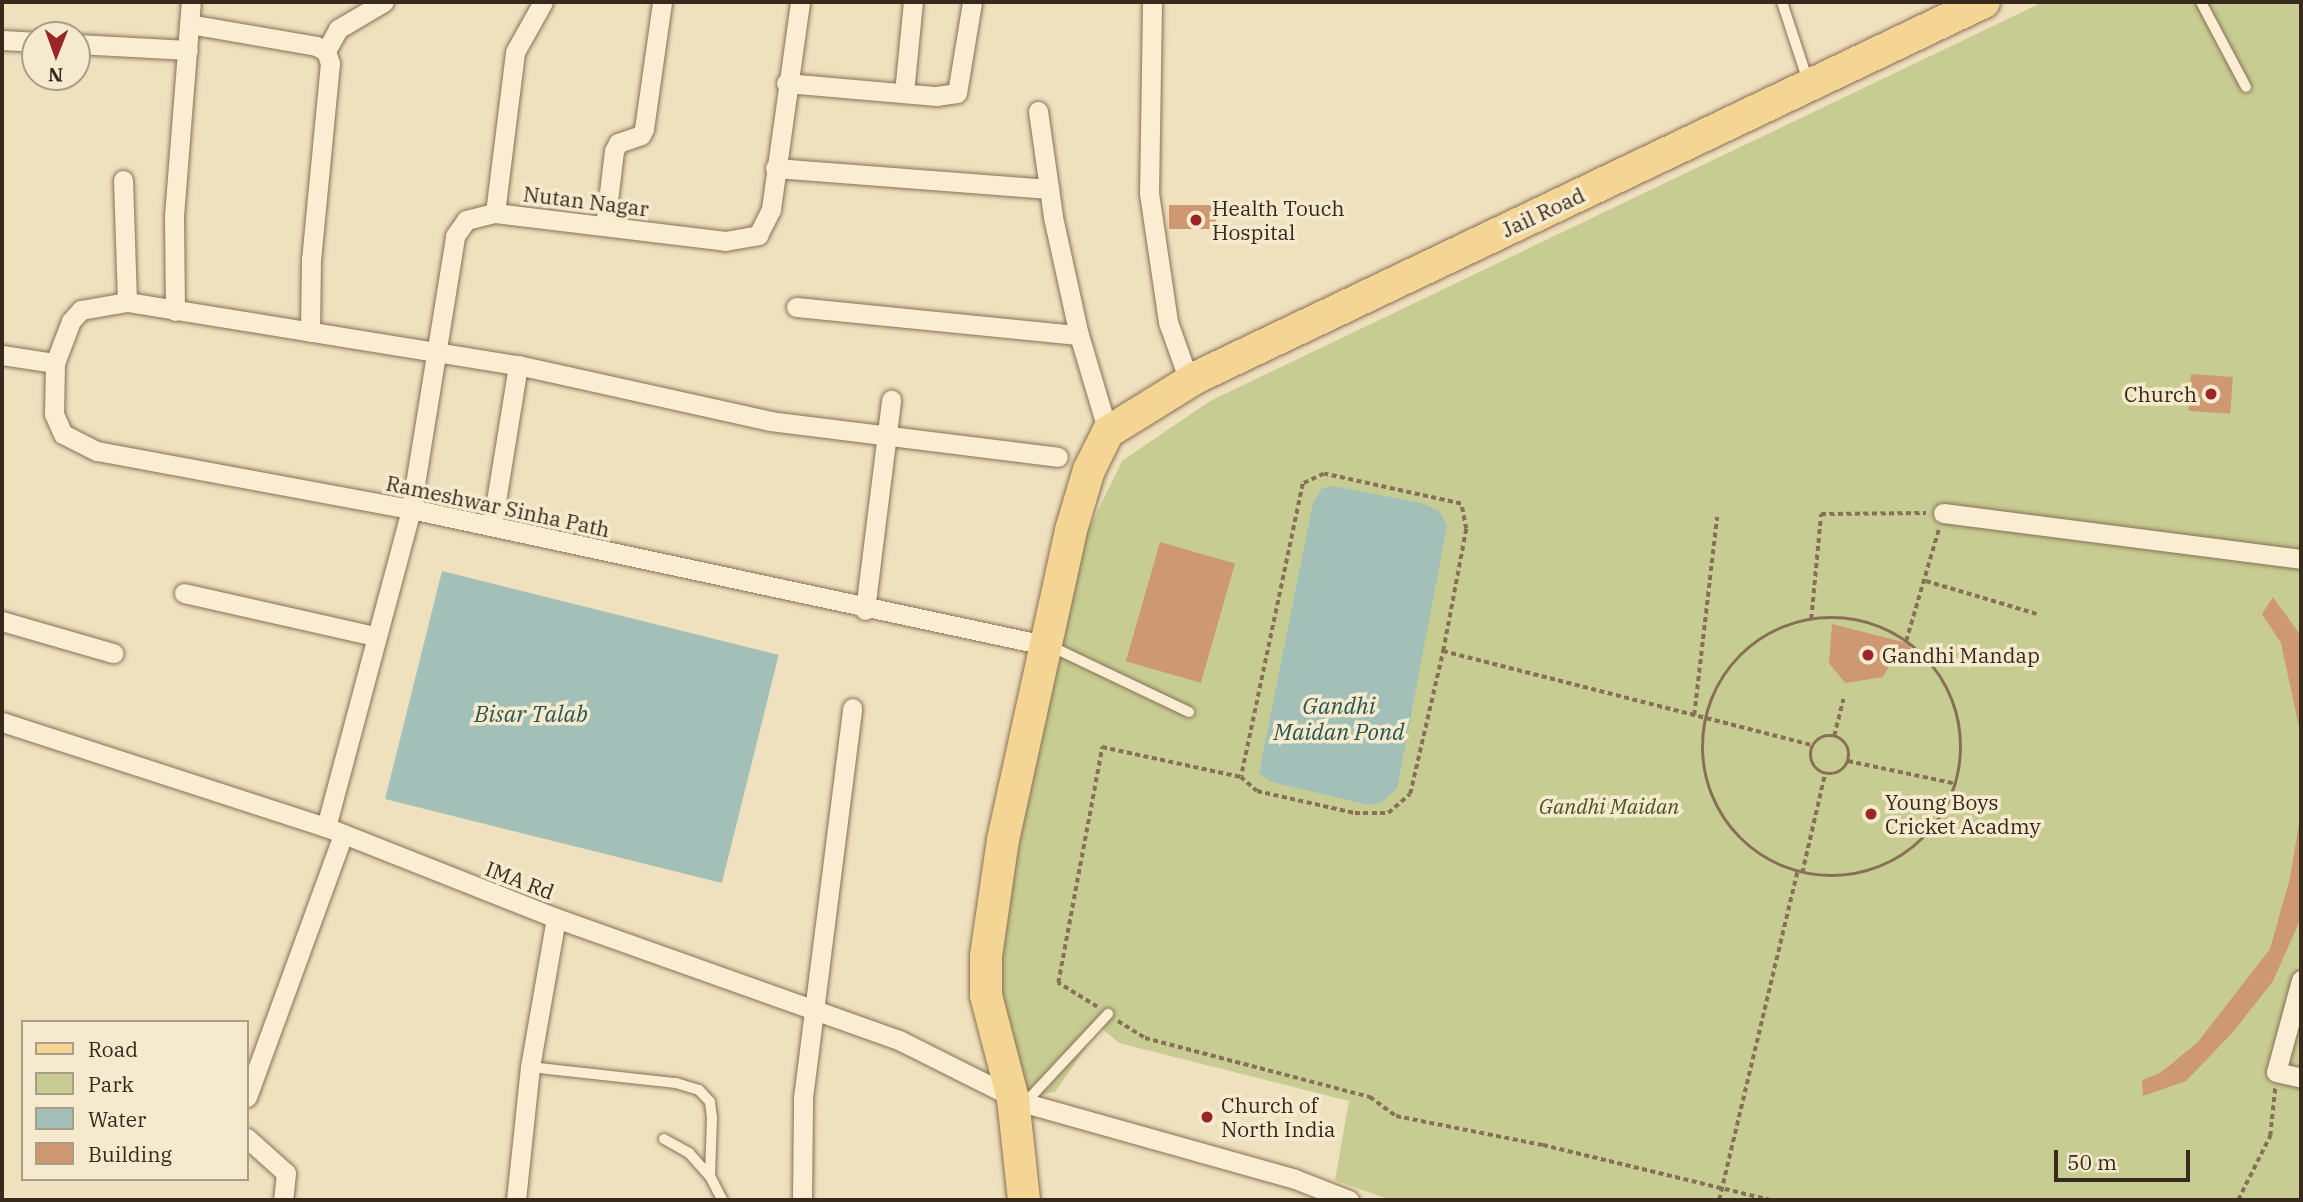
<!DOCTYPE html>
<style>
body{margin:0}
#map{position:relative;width:2303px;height:1202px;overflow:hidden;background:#efe0be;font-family:"IBM Plex Serif",serif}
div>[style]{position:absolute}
.green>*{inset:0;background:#c7cd92}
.water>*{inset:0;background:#a2c0b7;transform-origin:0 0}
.building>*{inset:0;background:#ce9873;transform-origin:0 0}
.path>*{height:3.5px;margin-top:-1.75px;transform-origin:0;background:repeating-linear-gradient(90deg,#887057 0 5px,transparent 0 8.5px)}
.path>.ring{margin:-1.75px;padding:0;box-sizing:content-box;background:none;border:3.5px solid #887057;border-radius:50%}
.roads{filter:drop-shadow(0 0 2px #887057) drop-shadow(0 0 2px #887057)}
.lane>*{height:10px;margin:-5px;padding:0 5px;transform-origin:5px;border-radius:5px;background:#faedd2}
.street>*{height:19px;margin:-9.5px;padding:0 9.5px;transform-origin:9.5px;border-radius:9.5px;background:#faedd2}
.primary>*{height:32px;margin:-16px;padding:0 16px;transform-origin:16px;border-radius:16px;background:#f4d594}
.dots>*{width:19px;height:19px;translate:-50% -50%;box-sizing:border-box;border:4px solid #f6eace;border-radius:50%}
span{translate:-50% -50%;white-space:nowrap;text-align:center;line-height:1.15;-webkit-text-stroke:7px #f6eace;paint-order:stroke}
.street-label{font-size:21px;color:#37291c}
.poi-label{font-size:21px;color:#37291c}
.left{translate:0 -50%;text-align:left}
.right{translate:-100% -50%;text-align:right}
.park-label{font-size:21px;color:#485422;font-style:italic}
.water-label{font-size:23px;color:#2a5754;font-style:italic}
.frame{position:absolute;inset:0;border:4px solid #37291c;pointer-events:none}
.legend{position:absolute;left:21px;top:1020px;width:228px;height:161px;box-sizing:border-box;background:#f6eace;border:2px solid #aa9d87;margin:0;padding:9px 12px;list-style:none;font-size:21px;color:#37291c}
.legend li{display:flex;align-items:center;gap:14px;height:35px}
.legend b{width:35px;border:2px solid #aa9d87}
.north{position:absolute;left:21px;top:21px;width:70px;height:70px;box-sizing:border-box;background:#f6eace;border:2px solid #aa9d87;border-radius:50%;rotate:181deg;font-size:19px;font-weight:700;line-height:28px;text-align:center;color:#37291c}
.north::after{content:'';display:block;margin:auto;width:24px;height:32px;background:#992527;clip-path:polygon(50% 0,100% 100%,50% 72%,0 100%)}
.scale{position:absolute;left:2054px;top:1150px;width:136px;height:32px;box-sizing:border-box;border:4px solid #37291c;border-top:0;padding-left:9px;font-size:21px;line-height:24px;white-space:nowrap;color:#37291c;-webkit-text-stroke:5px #f6eace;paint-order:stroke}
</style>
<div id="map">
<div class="green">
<div style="clip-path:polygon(2043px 2px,2301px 2px,2301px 1200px,1390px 1200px,1335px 1180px,1349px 1101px,1119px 1043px,1100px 1027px,1055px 1092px,1013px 1099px,993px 969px,1083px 541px,1122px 461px,1210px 401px)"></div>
</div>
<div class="water">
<div style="clip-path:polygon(1333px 486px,1422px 503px,1439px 511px,1447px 526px,1397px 789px,1381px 803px,1369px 805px,1271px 782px,1259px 773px,1313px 503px,1322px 488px)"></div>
<div style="left:442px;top:571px;width:347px;height:235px;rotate:14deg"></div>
</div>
<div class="building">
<div style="left:1216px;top:205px;width:24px;height:47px;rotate:90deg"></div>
<div style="left:2191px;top:374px;width:42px;height:37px;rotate:4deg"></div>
<div style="left:1160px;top:542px;width:78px;height:124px;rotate:16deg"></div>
<div style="clip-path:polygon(2273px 597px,2301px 636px,2301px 737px,2281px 643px,2262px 614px)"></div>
<div style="clip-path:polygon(1832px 624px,1911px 644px,1907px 664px,1892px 661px,1883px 677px,1845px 683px,1829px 663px)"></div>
<div style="clip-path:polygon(2301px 811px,2301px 918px,2273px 981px,2234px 1031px,2186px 1081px,2143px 1096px,2142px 1080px,2160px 1073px,2197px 1043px,2270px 949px,2290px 878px)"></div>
</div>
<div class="path">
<div style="left:1926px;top:581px;width:116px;rotate:16.6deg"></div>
<div class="ring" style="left:1703px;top:618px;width:254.5px;height:254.5px"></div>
<div style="left:1811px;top:619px;width:105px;rotate:-84.6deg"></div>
<div style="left:1821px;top:514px;width:105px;rotate:-0.5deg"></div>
<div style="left:1906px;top:641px;width:118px;rotate:-73.7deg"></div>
<div style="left:1443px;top:651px;width:124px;rotate:-79.3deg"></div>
<div style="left:1466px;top:529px;width:25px;rotate:-101deg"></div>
<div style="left:1461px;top:504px;width:140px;rotate:-167.6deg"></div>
<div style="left:1324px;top:474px;width:23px;rotate:155deg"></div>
<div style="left:1303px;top:484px;width:299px;rotate:101.9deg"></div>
<div style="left:1241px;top:777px;width:21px;rotate:41deg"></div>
<div style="left:1257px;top:791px;width:100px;rotate:12.7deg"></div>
<div style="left:1355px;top:813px;width:33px"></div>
<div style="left:1388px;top:813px;width:29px;rotate:-41deg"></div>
<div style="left:1410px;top:794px;width:147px;rotate:-77deg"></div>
<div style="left:1443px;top:651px;width:382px;rotate:14.3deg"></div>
<div style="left:1694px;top:715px;width:199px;rotate:-83.4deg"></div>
<div class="ring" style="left:1811px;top:736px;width:34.5px;height:34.5px"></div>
<div style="left:1834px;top:736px;width:38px;rotate:-76deg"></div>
<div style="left:1848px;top:761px;width:111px;rotate:11.9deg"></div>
<div style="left:1802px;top:873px;width:103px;rotate:-77deg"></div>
<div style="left:1097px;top:1007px;width:46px;rotate:-148.4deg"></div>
<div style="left:1058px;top:983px;width:240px;rotate:-79.4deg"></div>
<div style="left:1102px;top:747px;width:142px;rotate:12.2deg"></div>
<div style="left:1118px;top:1021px;width:32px;rotate:32deg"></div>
<div style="left:1145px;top:1038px;width:233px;rotate:14.7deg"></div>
<div style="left:1370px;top:1097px;width:32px;rotate:36deg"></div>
<div style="left:1396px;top:1116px;width:150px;rotate:11.2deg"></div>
<div style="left:1543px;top:1145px;width:234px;rotate:13.6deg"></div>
<div style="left:1719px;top:1200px;width:337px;rotate:-76.6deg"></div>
<div style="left:2238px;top:1200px;width:72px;rotate:-63.4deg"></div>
<div style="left:2270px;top:1136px;width:48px;rotate:-84.1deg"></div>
</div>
<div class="roads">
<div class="lane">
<div style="left:1782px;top:2px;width:83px;rotate:71.8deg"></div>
<div style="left:2201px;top:2px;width:96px;rotate:62.1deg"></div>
<div style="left:1050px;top:646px;width:154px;rotate:25.4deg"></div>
<div style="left:530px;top:1067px;width:147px;rotate:6.3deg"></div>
<div style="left:676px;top:1083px;width:24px;rotate:17deg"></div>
<div style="left:699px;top:1090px;width:16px;rotate:47deg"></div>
<div style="left:710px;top:1102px;width:16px;rotate:83deg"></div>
<div style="left:712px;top:1118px;width:58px;rotate:92deg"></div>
<div style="left:1025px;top:1103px;width:122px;rotate:-47deg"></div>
<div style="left:664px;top:1139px;width:29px;rotate:29deg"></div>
<div style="left:689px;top:1153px;width:31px;rotate:48deg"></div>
<div style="left:710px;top:1176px;width:27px;rotate:63deg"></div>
</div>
<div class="street">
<div style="left:1152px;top:5px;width:188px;rotate:90.9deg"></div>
<div style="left:1149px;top:193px;width:130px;rotate:81.6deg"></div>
<div style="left:1168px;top:322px;width:63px;rotate:70.4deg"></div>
<div style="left:189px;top:24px;width:129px;rotate:9.8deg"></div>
<div style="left:316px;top:46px;width:11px;rotate:27deg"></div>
<div style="left:326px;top:51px;width:13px;rotate:72deg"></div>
<div style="left:330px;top:63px;width:197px;rotate:95.5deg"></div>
<div style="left:311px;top:259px;width:73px;rotate:90.8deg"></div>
<div style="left:2px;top:40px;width:33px;rotate:3deg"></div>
<div style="left:77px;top:44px;width:111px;rotate:3.1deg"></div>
<div style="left:326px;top:51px;width:25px;rotate:-61deg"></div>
<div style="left:338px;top:29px;width:53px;rotate:-30.4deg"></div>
<div style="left:786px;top:83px;width:151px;rotate:5deg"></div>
<div style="left:936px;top:96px;width:21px;rotate:-8deg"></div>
<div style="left:957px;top:93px;width:92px;rotate:-80.6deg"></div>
<div style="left:904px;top:93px;width:91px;rotate:-84.4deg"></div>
<div style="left:1038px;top:111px;width:107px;rotate:81.9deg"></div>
<div style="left:1053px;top:217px;width:121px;rotate:77.6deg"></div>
<div style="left:1079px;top:335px;width:101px;rotate:73.4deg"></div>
<div style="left:775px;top:168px;width:275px;rotate:4.4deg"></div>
<div style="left:123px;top:180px;width:122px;rotate:88.1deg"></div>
<div style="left:495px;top:213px;width:162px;rotate:-82.9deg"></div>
<div style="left:515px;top:52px;width:57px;rotate:-60.8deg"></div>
<div style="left:605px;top:226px;width:76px;rotate:-83.2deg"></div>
<div style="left:614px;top:151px;width:9px;rotate:-63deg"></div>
<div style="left:618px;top:143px;width:24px;rotate:-19deg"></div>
<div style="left:641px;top:135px;width:7px;rotate:-63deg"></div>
<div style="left:644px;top:129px;width:128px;rotate:-81.9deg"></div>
<div style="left:796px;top:307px;width:284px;rotate:5.7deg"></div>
<div style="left:175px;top:311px;width:95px;rotate:-90.6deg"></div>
<div style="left:174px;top:216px;width:215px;rotate:-85.5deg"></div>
<div style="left:2px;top:355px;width:54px;rotate:8.6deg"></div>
<div style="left:55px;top:363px;width:51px;rotate:91.1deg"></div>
<div style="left:54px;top:414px;width:22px;rotate:66deg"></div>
<div style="left:63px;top:434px;width:38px;rotate:27deg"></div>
<div style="left:97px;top:451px;width:319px;rotate:10.5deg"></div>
<div style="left:411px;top:509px;width:653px;rotate:12.12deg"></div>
<div style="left:55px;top:363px;width:45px;rotate:-69.1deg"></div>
<div style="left:71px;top:321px;width:15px;rotate:-48deg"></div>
<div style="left:81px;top:310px;width:47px;rotate:-9.9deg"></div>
<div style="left:127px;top:302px;width:396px;rotate:9.2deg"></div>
<div style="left:518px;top:365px;width:258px;rotate:12.5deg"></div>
<div style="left:770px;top:421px;width:290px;rotate:7.1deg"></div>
<div style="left:1943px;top:513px;width:361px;rotate:7.3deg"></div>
<div style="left:492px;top:526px;width:163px;rotate:-80.8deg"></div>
<div style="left:184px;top:593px;width:196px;rotate:12.7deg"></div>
<div style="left:865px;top:610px;width:212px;rotate:-82.9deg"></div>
<div style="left:2px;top:621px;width:116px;rotate:16.1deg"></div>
<div style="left:2px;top:722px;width:341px;rotate:18deg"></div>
<div style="left:326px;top:827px;width:247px;rotate:21.6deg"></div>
<div style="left:556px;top:918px;width:364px;rotate:19.6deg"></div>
<div style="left:899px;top:1040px;width:141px;rotate:26.6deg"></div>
<div style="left:1025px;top:1103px;width:280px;rotate:15.7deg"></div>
<div style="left:1295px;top:1179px;width:58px;rotate:21.3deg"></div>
<div style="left:326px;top:827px;width:329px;rotate:-75deg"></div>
<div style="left:411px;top:509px;width:277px;rotate:-80.8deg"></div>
<div style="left:455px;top:236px;width:19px;rotate:-55deg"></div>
<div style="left:466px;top:220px;width:30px;rotate:-14deg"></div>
<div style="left:495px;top:213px;width:232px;rotate:6.9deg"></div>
<div style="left:725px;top:241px;width:34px;rotate:-10deg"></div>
<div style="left:758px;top:235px;width:29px;rotate:-63deg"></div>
<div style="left:771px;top:209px;width:209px;rotate:-82deg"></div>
<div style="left:2301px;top:980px;width:95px;rotate:105.2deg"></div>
<div style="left:2276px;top:1072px;width:26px;rotate:13deg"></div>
<div style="left:247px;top:1097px;width:279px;rotate:-69.9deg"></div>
<div style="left:247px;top:1138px;width:52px;rotate:41.9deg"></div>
<div style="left:286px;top:1173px;width:27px;rotate:96deg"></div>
<div style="left:516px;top:1200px;width:134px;rotate:-84deg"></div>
<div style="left:530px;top:1067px;width:151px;rotate:-80.1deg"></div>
<div style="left:802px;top:1200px;width:102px;rotate:-89.4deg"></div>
<div style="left:803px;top:1098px;width:393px;rotate:-82.8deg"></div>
</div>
<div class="primary">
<div style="left:1024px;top:1200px;width:102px;rotate:-96.2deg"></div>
<div style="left:1013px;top:1099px;width:107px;rotate:-104.6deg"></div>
<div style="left:986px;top:995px;width:39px;rotate:-90deg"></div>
<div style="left:986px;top:956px;width:117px;rotate:-81.7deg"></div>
<div style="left:1003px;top:840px;width:317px;rotate:-77.6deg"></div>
<div style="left:1071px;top:530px;width:63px;rotate:-73.3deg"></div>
<div style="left:1089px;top:470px;width:42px;rotate:-63.4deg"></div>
<div style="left:1108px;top:432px;width:102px;rotate:-31.8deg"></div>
<div style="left:1195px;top:378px;width:874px;rotate:-25.48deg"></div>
</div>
</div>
<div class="dots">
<div style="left:1196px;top:220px;background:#992527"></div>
<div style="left:2211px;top:394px;background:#992527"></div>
<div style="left:1868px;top:655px;background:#992527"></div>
<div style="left:1871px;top:814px;background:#992527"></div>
<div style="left:1207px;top:1117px;background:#992527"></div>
</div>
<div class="street-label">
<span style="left:586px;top:201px;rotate:7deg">Nutan Nagar</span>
<span style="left:1543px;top:212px;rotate:-25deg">Jail Road</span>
<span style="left:498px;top:506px;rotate:12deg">Rameshwar Sinha Path</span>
<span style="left:520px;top:880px;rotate:21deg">IMA Rd</span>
</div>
<div class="poi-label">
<span class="left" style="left:1212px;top:220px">Health Touch<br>Hospital</span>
<span class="right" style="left:2197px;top:394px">Church</span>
<span class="left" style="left:1882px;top:655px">Gandhi Mandap</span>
<span class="left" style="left:1885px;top:814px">Young Boys<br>Cricket Acadmy</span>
<span class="left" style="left:1221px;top:1117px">Church of<br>North India</span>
</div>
<div class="park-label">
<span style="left:1609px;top:806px">Gandhi Maidan</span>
</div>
<div class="water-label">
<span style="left:1339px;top:718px">Gandhi<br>Maidan Pond</span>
<span style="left:531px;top:713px">Bisar Talab</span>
</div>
<div class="frame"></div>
<ul class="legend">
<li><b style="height:9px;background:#f4d594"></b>Road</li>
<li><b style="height:19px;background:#c7cd92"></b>Park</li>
<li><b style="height:19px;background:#a2c0b7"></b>Water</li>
<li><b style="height:19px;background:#ce9873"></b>Building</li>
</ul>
<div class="north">N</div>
<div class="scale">50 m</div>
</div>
